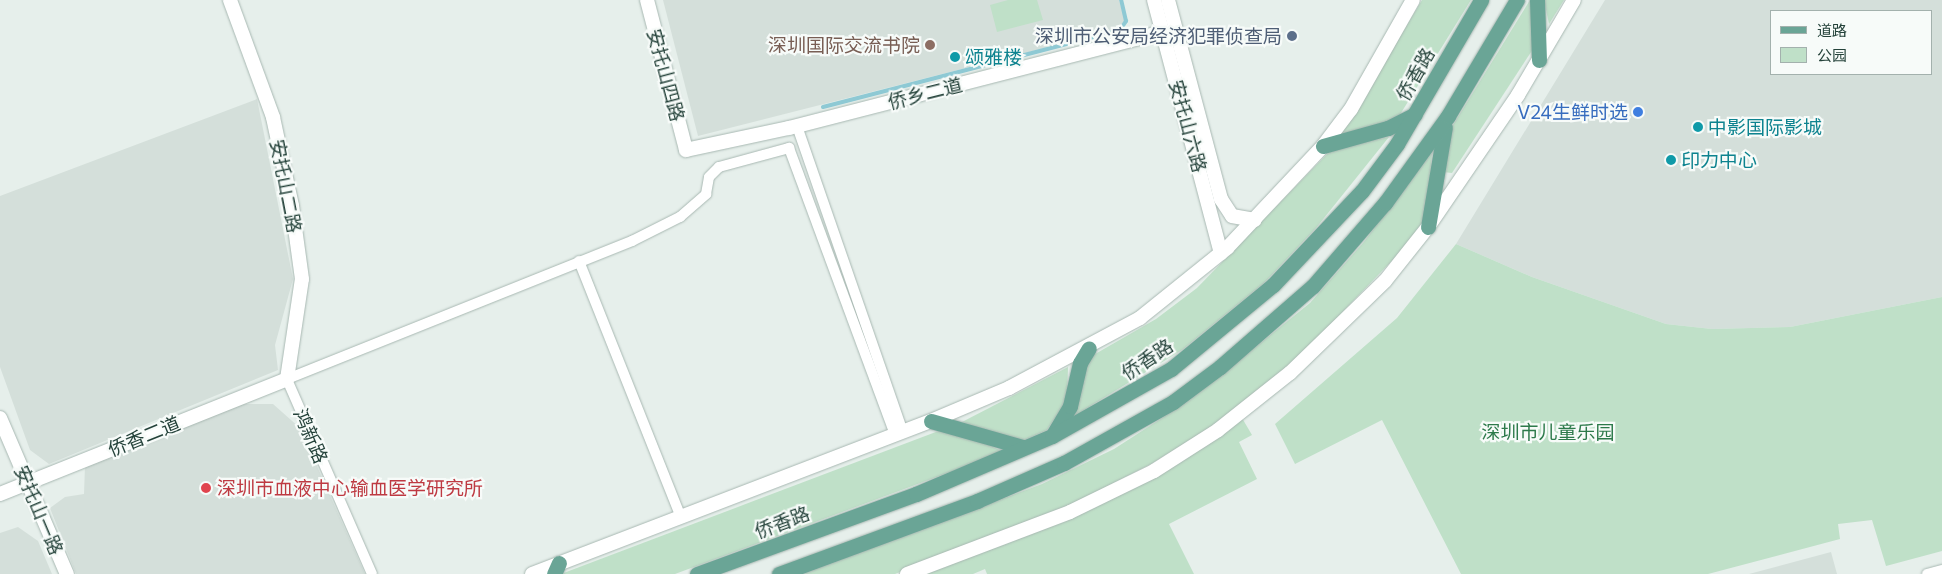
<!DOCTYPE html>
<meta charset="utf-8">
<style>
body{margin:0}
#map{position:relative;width:1942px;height:574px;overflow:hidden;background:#e6efeb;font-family:Commissioner,"Noto Sans SC",sans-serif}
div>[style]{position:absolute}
.built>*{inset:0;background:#d4dfda}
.green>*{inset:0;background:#bfe0c8}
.stream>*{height:4px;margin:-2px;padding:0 2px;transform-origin:2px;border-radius:2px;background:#8ec9d4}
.roads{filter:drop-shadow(0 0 1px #a8b8b2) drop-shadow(0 0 1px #a8b8b2)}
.street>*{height:10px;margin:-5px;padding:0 5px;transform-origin:5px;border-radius:5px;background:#fff}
.secondary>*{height:14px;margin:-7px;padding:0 7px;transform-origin:7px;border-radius:7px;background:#fff}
.primary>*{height:15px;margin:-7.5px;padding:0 7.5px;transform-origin:7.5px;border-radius:7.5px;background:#6aa596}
.dots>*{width:14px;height:14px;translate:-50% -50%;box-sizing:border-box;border:2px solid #f7fbf9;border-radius:50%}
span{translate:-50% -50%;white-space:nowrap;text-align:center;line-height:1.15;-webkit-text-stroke:4.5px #f7fbf9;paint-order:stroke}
.service-label{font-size:19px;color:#4e5e75}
.right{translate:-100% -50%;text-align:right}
.education-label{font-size:19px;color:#785e54}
.culture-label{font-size:19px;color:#0d838f}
.left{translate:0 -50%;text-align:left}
.street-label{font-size:19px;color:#24423a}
.shop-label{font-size:19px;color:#366cbe}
.park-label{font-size:19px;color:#2d7a4b}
.health-label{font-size:19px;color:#be3a42}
.legend{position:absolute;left:1770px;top:10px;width:162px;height:65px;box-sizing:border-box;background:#f7fbf9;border:1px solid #a3b1ad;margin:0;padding:6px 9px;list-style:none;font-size:15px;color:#24423a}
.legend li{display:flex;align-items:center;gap:10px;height:25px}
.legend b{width:25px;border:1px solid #a3b1ad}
</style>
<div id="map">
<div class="built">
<div style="clip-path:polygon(663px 0,1119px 0,1125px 21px,1120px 29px,698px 136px)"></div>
<div style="clip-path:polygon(evenodd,1605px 0,1942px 0,1942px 297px,1790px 327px,1712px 329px,1666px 324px,1532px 277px,1456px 244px,1605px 0,1771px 11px,1931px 11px,1931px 74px,1771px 74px,1771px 11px)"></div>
<div style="clip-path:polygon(257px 99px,293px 279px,275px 345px,278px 370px,49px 464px,30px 450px,0 367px,0 196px)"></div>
<div style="clip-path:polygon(237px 404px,273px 404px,300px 428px,365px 574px,76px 574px,50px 508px,65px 497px,84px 494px,85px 466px)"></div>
<div style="clip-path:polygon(18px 527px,38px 541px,52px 574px,0 574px,0 533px)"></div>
<div style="clip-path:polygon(1831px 552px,1837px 574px,1749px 574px)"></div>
</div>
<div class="green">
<div style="clip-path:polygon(1008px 0,1037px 0,1043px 20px,997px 32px,990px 5px)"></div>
<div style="clip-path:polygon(1422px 0,1471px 0,1396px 121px,1341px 134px)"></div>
<div style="clip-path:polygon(1530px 0,1535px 46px,1452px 173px,1443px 172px,1445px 138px)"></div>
<div style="clip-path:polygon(1544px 0,1564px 0,1549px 24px)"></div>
<div style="clip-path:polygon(1389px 137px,1316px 228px,1265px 282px,1182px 350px,1074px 416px,1090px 357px,1156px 319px,1197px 288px,1332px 149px)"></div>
<div style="clip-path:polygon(1432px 153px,1427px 216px,1410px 242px,1300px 356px,1212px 426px,1151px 464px,1060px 510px,895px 574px,803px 574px,1042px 484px,1114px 449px,1190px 400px,1310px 303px,1363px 243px)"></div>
<div style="clip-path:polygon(1456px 244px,1532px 277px,1666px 324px,1712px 329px,1790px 327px,1942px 297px,1942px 551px,1886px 566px,1872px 520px,1838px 524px,1840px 539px,1708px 574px,1461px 574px,1382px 420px,1295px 464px,1275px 424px,1397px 318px)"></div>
<div style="clip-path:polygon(1068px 367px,1067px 400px,1047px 430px,1020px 442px,962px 422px)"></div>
<div style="clip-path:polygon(1242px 418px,1252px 435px,1239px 442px,1257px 479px,1169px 524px,1194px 574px,987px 574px,985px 569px,973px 574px,919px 574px,1134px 487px,1208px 445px)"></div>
<div style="clip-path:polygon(949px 427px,1004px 452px,675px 574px,561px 574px)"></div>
</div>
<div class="stream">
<div style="left:823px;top:107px;width:307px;rotate:-14.5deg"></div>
<div style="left:1120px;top:30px;width:11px;rotate:-56deg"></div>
<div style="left:1126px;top:21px;width:22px;rotate:-103deg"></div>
</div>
<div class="roads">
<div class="street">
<div style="left:797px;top:126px;width:324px;rotate:70.9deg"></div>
<div style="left:579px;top:261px;width:273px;rotate:68.3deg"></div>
<div style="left:372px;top:574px;width:213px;rotate:-113.6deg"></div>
<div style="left:287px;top:379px;width:372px;rotate:-21.8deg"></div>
<div style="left:632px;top:241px;width:54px;rotate:-26.6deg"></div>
<div style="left:680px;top:217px;width:35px;rotate:-41deg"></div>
<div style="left:706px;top:194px;width:17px;rotate:-80deg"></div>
<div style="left:709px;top:177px;width:14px;rotate:-45deg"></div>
<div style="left:719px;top:167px;width:73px;rotate:-15.2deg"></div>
<div style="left:789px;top:148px;width:306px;rotate:69.7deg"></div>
<div style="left:1927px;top:574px;width:16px;rotate:-15deg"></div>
</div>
<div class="secondary">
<div style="left:647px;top:0;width:155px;rotate:75.4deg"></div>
<div style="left:686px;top:150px;width:105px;rotate:-12.1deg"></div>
<div style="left:789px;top:128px;width:386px;rotate:-14.4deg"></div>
<div style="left:1154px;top:0;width:262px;rotate:75.2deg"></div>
<div style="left:1168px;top:0;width:206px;rotate:75.1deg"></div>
<div style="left:1221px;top:199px;width:20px;rotate:57deg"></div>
<div style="left:1232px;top:216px;width:23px;rotate:10deg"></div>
<div style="left:0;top:418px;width:170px;rotate:66.8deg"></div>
<div style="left:0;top:494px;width:309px;rotate:-21.8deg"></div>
<div style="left:287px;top:379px;width:101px;rotate:-81.5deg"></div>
<div style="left:302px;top:279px;width:74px;rotate:-97.8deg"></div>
<div style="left:292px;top:206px;width:91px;rotate:-102.1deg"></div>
<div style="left:273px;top:117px;width:125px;rotate:-110.2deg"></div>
<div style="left:532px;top:574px;width:427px;rotate:-21deg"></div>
<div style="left:931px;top:421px;width:85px;rotate:-22.9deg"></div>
<div style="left:1009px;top:388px;width:149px;rotate:-28.1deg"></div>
<div style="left:1140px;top:318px;width:112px;rotate:-38.8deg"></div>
<div style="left:1227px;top:248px;width:140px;rotate:-46.7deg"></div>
<div style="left:1323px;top:146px;width:46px;rotate:-52.9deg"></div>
<div style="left:1351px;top:109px;width:125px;rotate:-60.4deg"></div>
<div style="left:907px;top:574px;width:174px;rotate:-20.8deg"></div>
<div style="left:1070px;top:512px;width:93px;rotate:-26deg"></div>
<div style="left:1154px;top:471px;width:76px;rotate:-32.6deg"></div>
<div style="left:1218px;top:430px;width:92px;rotate:-38.4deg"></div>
<div style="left:1290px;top:373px;width:132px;rotate:-44.1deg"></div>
<div style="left:1385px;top:281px;width:69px;rotate:-51.5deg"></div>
<div style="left:1428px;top:227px;width:160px;rotate:-55.7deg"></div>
<div style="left:1518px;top:95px;width:110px;rotate:-59.5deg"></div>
</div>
<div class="primary">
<div style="left:1537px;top:0;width:60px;rotate:88.1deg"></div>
<div style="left:1323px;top:146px;width:67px;rotate:-15.5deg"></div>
<div style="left:1388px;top:128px;width:30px;rotate:-27deg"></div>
<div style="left:1428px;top:227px;width:101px;rotate:-80.4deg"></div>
<div style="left:931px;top:421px;width:96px;rotate:15.8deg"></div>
<div style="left:1054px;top:433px;width:31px;rotate:-59deg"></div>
<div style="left:1070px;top:406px;width:44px;rotate:-76.9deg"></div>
<div style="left:1080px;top:363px;width:17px;rotate:-59deg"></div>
<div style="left:554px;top:574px;width:12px;rotate:-66deg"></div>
<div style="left:697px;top:574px;width:233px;rotate:-20.1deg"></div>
<div style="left:916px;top:494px;width:148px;rotate:-23.1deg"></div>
<div style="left:1052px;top:436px;width:137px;rotate:-29.4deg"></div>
<div style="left:1171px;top:369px;width:132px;rotate:-39.5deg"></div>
<div style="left:1273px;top:285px;width:129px;rotate:-46.6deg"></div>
<div style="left:1362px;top:191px;width:59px;rotate:-53.3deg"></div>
<div style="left:1397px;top:144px;width:167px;rotate:-59.7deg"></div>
<div style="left:779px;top:574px;width:211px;rotate:-20.2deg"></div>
<div style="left:977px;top:501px;width:95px;rotate:-23.6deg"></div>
<div style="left:1064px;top:463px;width:125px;rotate:-29.2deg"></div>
<div style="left:1173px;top:402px;width:59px;rotate:-36.7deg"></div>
<div style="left:1220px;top:367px;width:123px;rotate:-41.1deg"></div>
<div style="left:1313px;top:286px;width:110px;rotate:-49.1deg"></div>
<div style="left:1385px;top:203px;width:107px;rotate:-54.1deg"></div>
<div style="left:1448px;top:116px;width:135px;rotate:-59.3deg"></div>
</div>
</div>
<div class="dots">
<div style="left:1292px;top:36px;background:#5c6f8a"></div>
<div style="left:930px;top:45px;background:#8d6e63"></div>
<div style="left:955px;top:57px;background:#0f9aa8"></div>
<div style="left:1638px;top:112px;background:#3f7fe0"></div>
<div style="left:1698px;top:127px;background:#0f9aa8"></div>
<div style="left:1671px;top:160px;background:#0f9aa8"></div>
<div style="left:206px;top:488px;background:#e0444e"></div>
</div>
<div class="service-label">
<span class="right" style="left:1282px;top:36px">深圳市公安局经济犯罪侦查局</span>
</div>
<div class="education-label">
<span class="right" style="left:920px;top:45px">深圳国际交流书院</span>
</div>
<div class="culture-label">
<span class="left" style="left:965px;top:57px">颂雅楼</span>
<span class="left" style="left:1708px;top:127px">中影国际影城</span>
<span class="left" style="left:1681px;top:160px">印力中心</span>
</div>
<div class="street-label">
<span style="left:1415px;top:74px;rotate:-60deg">侨香路</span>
<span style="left:666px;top:75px;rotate:75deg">安托山四路</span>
<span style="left:925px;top:93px;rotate:-14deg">侨乡二道</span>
<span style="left:1188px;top:126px;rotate:75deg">安托山六路</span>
<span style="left:286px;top:186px;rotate:79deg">安托山二路</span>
<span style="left:1147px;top:359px;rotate:-33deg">侨香路</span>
<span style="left:144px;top:436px;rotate:-22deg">侨香二道</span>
<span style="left:311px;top:436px;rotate:67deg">鸿新路</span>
<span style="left:39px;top:510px;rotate:67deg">安托山一路</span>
<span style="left:782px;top:522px;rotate:-20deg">侨香路</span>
</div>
<div class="shop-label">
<span class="right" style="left:1628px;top:112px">V24生鲜时选</span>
</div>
<div class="park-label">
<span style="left:1548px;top:432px">深圳市儿童乐园</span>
</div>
<div class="health-label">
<span class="left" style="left:217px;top:488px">深圳市血液中心输血医学研究所</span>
</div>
<ul class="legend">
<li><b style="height:6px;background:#6aa596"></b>道路</li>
<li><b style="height:14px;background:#bfe0c8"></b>公园</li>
</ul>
</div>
